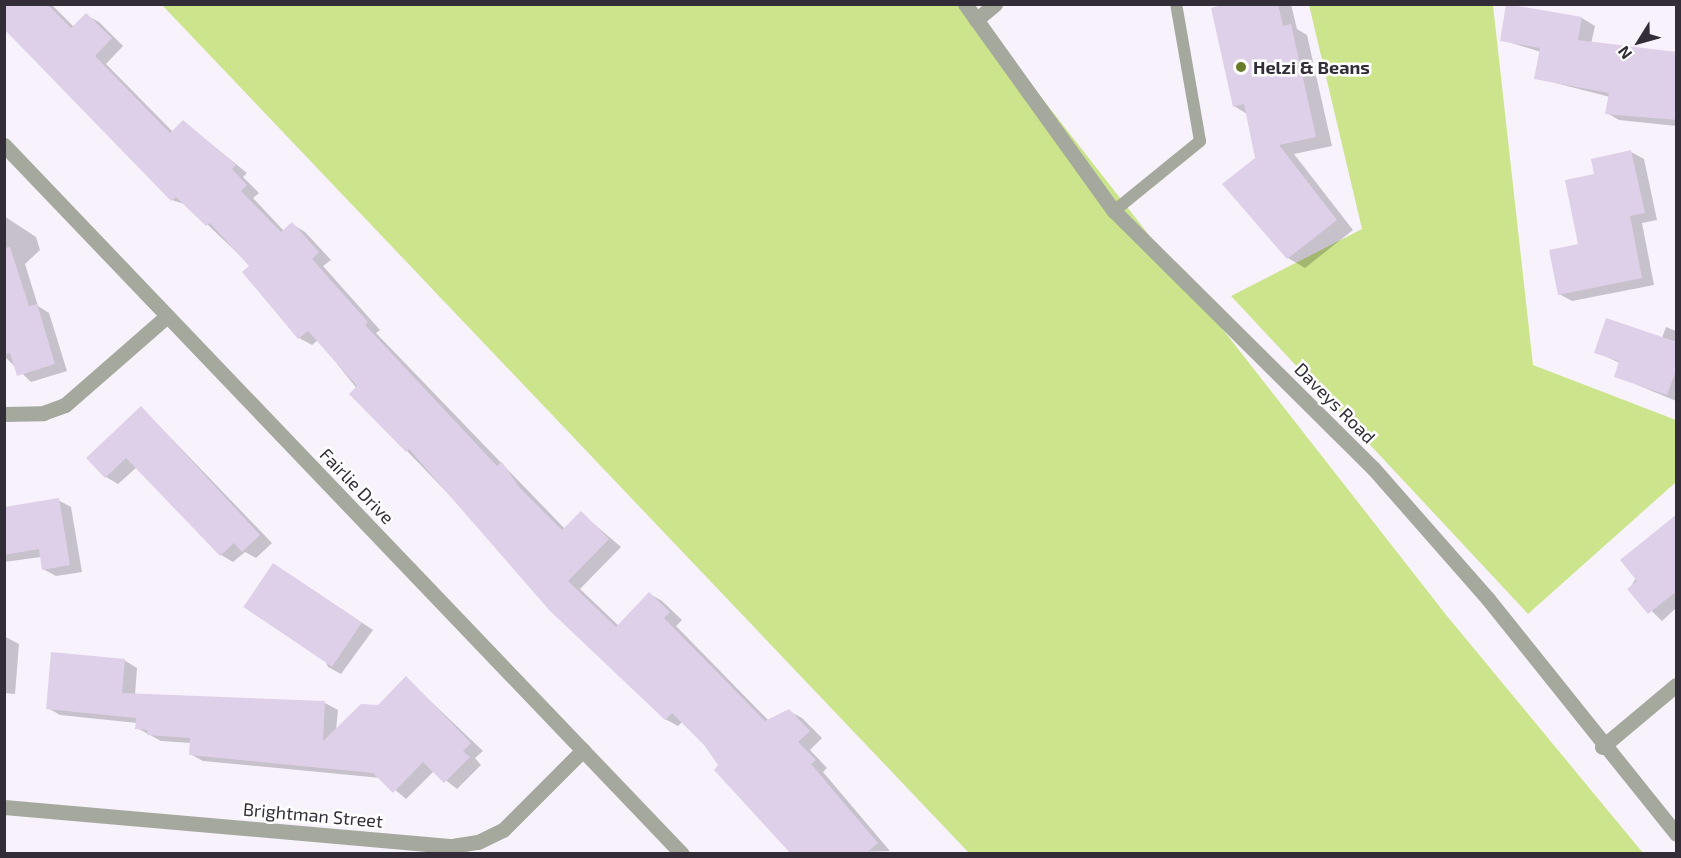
<!DOCTYPE html>
<style>
body{margin:0}
#map{position:relative;width:1681px;height:858px;overflow:hidden;background:#f8f2fd;font-family:"Exo 2",sans-serif}
div>[style]{position:absolute}
.green>*{inset:0;background:#cce58c}
.shadow>*{inset:0;background:#0003}
.building>*{inset:0;background:#dfd0ea;transform-origin:0 0}
.service>*{height:12px;margin:-6px;padding:0 6px;transform-origin:6px;border-radius:6px;background:#a5a99d}
.minor>*{height:15px;margin:-7.5px;padding:0 7.5px;transform-origin:7.5px;border-radius:7.5px;background:#a5a99d}
.dots>*{width:16px;height:16px;translate:-50% -50%;box-sizing:border-box;border:3px solid #fff;border-radius:50%}
span{translate:-50% -50%;white-space:nowrap;text-align:center;line-height:1.15;-webkit-text-stroke:5px #fff;paint-order:stroke}
.poi-label{font-size:18px;color:#332d37;font-weight:700}
.left{translate:0 -50%;text-align:left}
.street-label{font-size:18px;color:#332d37}
.frame{position:absolute;inset:0;border:6px solid #332d37;pointer-events:none}
.north{position:absolute;left:1609px;top:12px;width:60px;height:60px;-webkit-text-stroke:4px #fff;paint-order:stroke;rotate:233deg;font-size:16px;font-weight:700;line-height:24px;text-align:center;color:#332d37}
.north::after{content:'';display:block;margin:auto;width:21px;height:27px;background:#332d37;clip-path:polygon(50% 0,100% 100%,50% 72%,0 100%)}
</style>
<div id="map">
<div class="green">
<div style="clip-path:polygon(162px 5px,969px 5px,1447px 616px,1643px 853px,969px 853px)"></div>
<div style="clip-path:polygon(1309px 5px,1493px 5px,1533px 365px,1676px 420px,1676px 482px,1528px 614px,1231px 296px,1362px 229px)"></div>
</div>
<div class="shadow">
<div style="clip-path:polygon(10px 4px,51px 4px,74px 27px,86px 15px,99px 22px,123px 46px,106px 64px,173px 132px,184px 122px,247px 173px,243px 177px,259px 193px,253px 198px,284px 231px,292px 224px,305px 232px,331px 260px,323px 266px,380px 330px,376px 333px,565px 529px,581px 513px,621px 547px,580px 589px,619px 626px,650px 594px,662px 601px,682px 620px,676px 626px,769px 721px,789px 711px,802px 718px,822px 738px,810px 750px,827px 768px,823px 772px,890px 851px,792px 854px,706px 744px,683px 721px,678px 726px,665px 719px,407px 451px,318px 340px,312px 345px,299px 338px,251px 266px,187px 205px,172px 200px,4px 27px)"></div>
<div style="clip-path:polygon(1233px 4px,1291px 4px,1297px 29px,1307px 35px,1332px 146px,1294px 154px,1353px 230px,1305px 268px,1288px 258px,1224px 185px,1257px 159px,1247px 114px,1234px 106px)"></div>
<div style="clip-path:polygon(1508px 5px,1582px 18px,1595px 26px,1591px 44px,1676px 53px,1676px 126px,1619px 120px,1607px 113px,1610px 97px,1536px 78px,1541px 52px,1502px 40px)"></div>
<div style="clip-path:polygon(1631px 152px,1644px 159px,1657px 220px,1642px 223px,1654px 285px,1572px 301px,1559px 294px)"></div>
<div style="clip-path:polygon(4px 216px,36px 237px,40px 250px,25px 264px,38px 306px,49px 313px,67px 371px,31px 382px,4px 356px)"></div>
<div style="clip-path:polygon(1666px 327px,1676px 331px,1676px 401px,1616px 376px,1620px 363px,1596px 352px,1662px 338px)"></div>
<div style="clip-path:polygon(141px 407px,272px 543px,256px 558px,245px 552px,233px 562px,221px 555px,137px 467px,118px 484px,106px 477px)"></div>
<div style="clip-path:polygon(58px 500px,71px 507px,82px 572px,56px 576px,43px 569px,41px 557px,4px 562px,4px 509px)"></div>
<div style="clip-path:polygon(1676px 518px,1676px 608px,1662px 621px,1629px 589px)"></div>
<div style="clip-path:polygon(286px 572px,373px 630px,341px 674px,328px 667px)"></div>
<div style="clip-path:polygon(4px 636px,19px 644px,15px 694px,4px 693px)"></div>
<div style="clip-path:polygon(124px 660px,137px 668px,135px 695px,325px 703px,338px 710px,336px 730px,378px 707px,406px 678px,483px 751px,475px 758px,481px 765px,457px 789px,434px 771px,406px 799px,381px 778px,203px 761px,190px 754px,191px 743px,161px 741px,137px 728px,137px 723px,60px 715px,48px 708px)"></div>
</div>
<div class="building">
<div style="clip-path:polygon(4px 4px,47px 4px,71px 28px,86px 13px,112px 38px,95px 56px,170px 133px,183px 120px,236px 165px,232px 169px,247px 185px,241px 191px,281px 232px,292px 222px,319px 252px,312px 259px,368px 322px,365px 325px,497px 466px,502px 462px,519px 487px,562px 530px,581px 511px,609px 539px,568px 581px,616px 627px,649px 592px,670px 612px,664px 618px,765px 721px,789px 709px,810px 731px,798px 742px,816px 760px,811px 764px,878px 843px,865px 854px,791px 854px,714px 770px,718px 765px,704px 745px,672px 713px,665px 720px,550px 611px,409px 449px,406px 452px,349px 394px,357px 386px,308px 331px,298px 339px,242px 272px,249px 266px,210px 223px,206px 226px,176px 197px,171px 201px,4px 29px)"></div>
<div style="clip-path:polygon(1226px 4px,1278px 4px,1283px 26px,1291px 24px,1316px 137px,1279px 145px,1337px 220px,1287px 259px,1222px 184px,1255px 158px,1244px 104px,1233px 107px,1211px 8px)"></div>
<div style="clip-path:polygon(1506px 4px,1582px 17px,1578px 40px,1677px 52px,1677px 120px,1605px 114px,1609px 93px,1534px 79px,1540px 48px,1500px 41px)"></div>
<div style="clip-path:polygon(1631px 150px,1645px 213px,1630px 216px,1642px 278px,1558px 295px,1549px 250px,1578px 244px,1565px 180px,1594px 174px,1591px 159px)"></div>
<div style="clip-path:polygon(10px 247px,29px 306px,37px 304px,55px 364px,17px 376px,10px 353px,4px 355px,4px 248px)"></div>
<div style="clip-path:polygon(1606px 318px,1677px 342px,1677px 368px,1667px 395px,1614px 377px,1619px 361px,1594px 353px)"></div>
<div style="clip-path:polygon(141px 406px,260px 535px,242px 552px,234px 543px,220px 556px,126px 458px,105px 478px,86px 458px)"></div>
<div style="clip-path:polygon(59px 498px,70px 565px,42px 570px,39px 549px,4px 555px,4px 507px)"></div>
<div style="clip-path:polygon(1677px 514px,1677px 591px,1648px 614px,1627px 589px,1637px 581px,1620px 560px)"></div>
<div style="left:273px;top:563px;width:107px;height:53px;rotate:34deg"></div>
<div style="clip-path:polygon(51px 652px,125px 659px,122px 693px,325px 701px,323px 741px,361px 704px,378px 705px,406px 676px,471px 743px,463px 751px,470px 757px,444px 783px,423px 762px,393px 793px,373px 773px,189px 755px,190px 738px,147px 735px,147px 730px,135px 729px,136px 718px,46px 709px)"></div>
</div>
<div class="service">
<div style="left:1114px;top:211px;width:111px;rotate:-39.1deg"></div>
<div style="left:1200px;top:141px;width:139px;rotate:-99.9deg"></div>
</div>
<div class="minor">
<div style="left:965px;top:4px;width:255px;rotate:54.3deg"></div>
<div style="left:1114px;top:211px;width:365px;rotate:44.8deg"></div>
<div style="left:1373px;top:468px;width:174px;rotate:48.7deg"></div>
<div style="left:1488px;top:599px;width:301px;rotate:51.3deg"></div>
<div style="left:976px;top:20px;width:25px;rotate:-40deg"></div>
<div style="left:4px;top:145px;width:981px;rotate:46.28deg"></div>
<div style="left:4px;top:414px;width:39px;rotate:-1deg"></div>
<div style="left:43px;top:413px;width:23px;rotate:-20deg"></div>
<div style="left:65px;top:405px;width:135px;rotate:-41.1deg"></div>
<div style="left:1602px;top:747px;width:97px;rotate:-40deg"></div>
<div style="left:4px;top:807px;width:450px;rotate:5deg"></div>
<div style="left:452px;top:846px;width:26px;rotate:-9deg"></div>
<div style="left:478px;top:842px;width:28px;rotate:-26deg"></div>
<div style="left:503px;top:830px;width:113px;rotate:-45deg"></div>
</div>
<div class="dots">
<div style="left:1241px;top:67px;background:#677b2a"></div>
</div>
<div class="poi-label">
<span class="left" style="left:1253px;top:67px">Helzi &amp; Beans</span>
</div>
<div class="street-label">
<span style="left:1335px;top:403px;rotate:45deg">Daveys Road</span>
<span style="left:357px;top:486px;rotate:46deg">Fairlie Drive</span>
<span style="left:313px;top:815px;rotate:5deg">Brightman Street</span>
</div>
<div class="frame"></div>
<div class="north">N</div>
</div>
